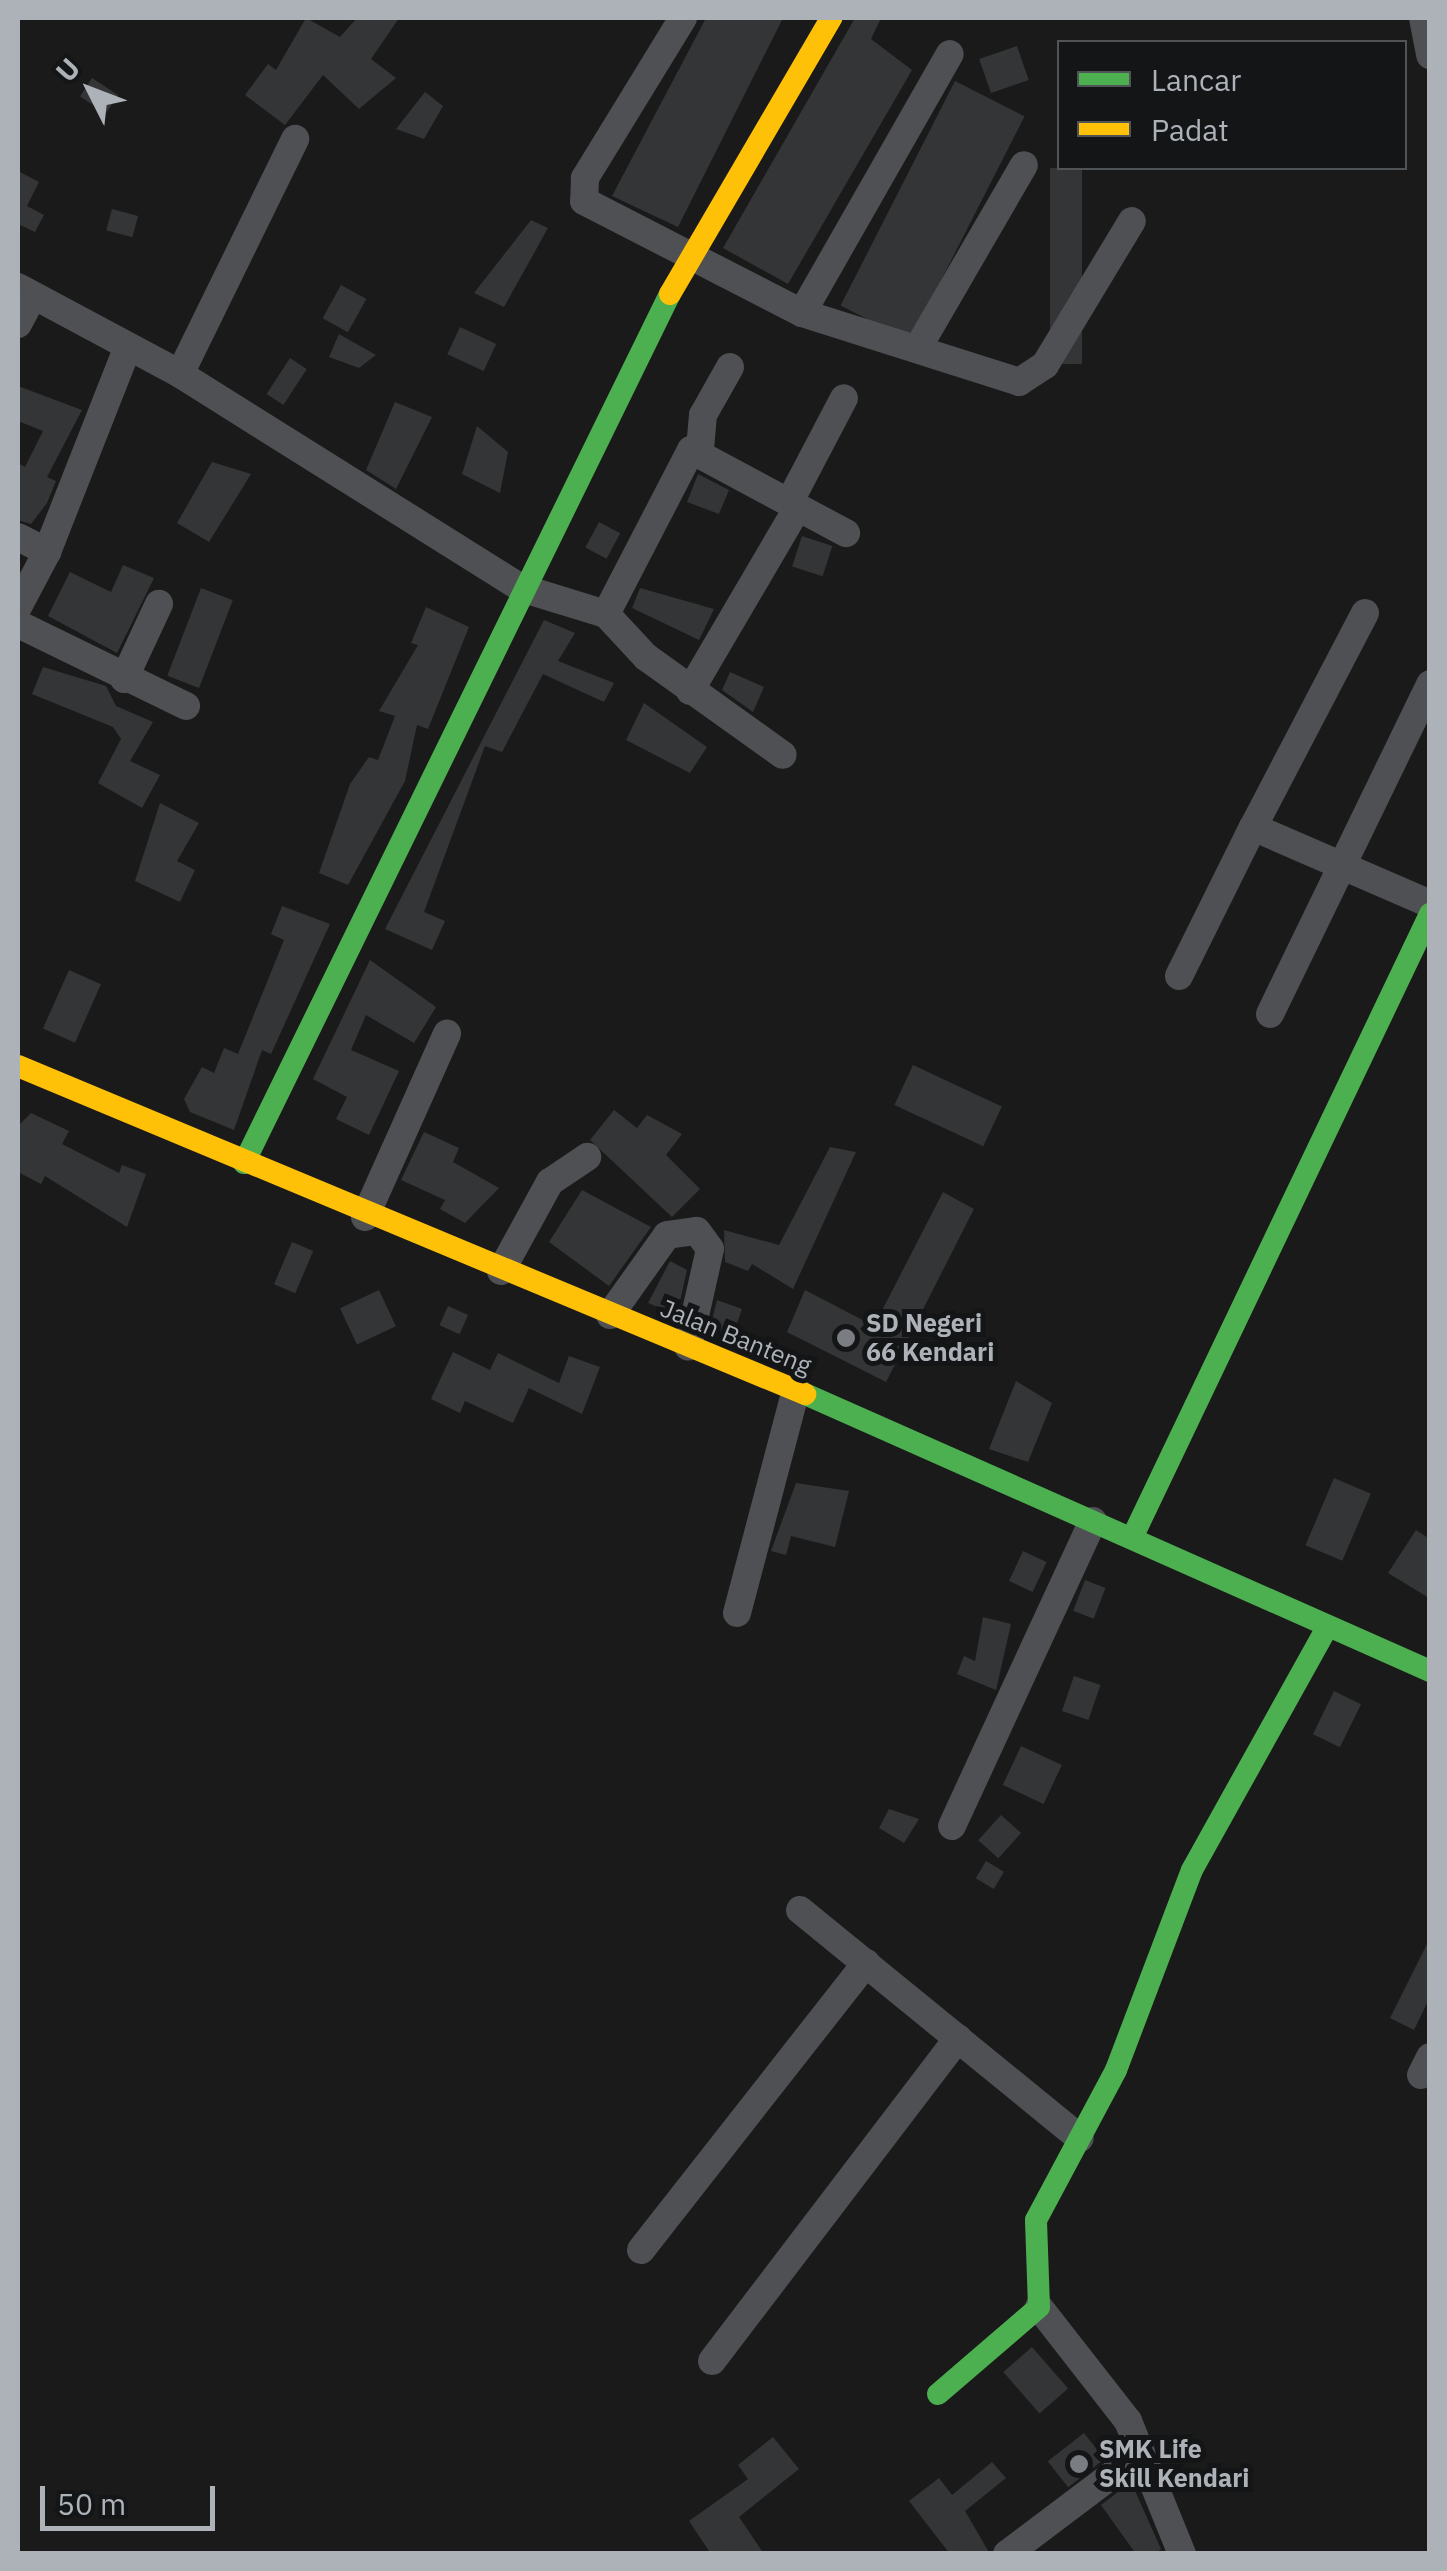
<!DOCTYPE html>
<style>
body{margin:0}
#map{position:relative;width:1447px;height:2571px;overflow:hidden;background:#1a1a1a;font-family:"IBM Plex Sans",sans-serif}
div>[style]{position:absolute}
.building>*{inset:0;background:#343536;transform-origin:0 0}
.street>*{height:28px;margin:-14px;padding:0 14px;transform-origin:14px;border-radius:14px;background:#4f5053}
.fast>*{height:22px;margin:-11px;padding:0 11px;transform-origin:11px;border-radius:11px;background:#4caf50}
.slow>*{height:22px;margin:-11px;padding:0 11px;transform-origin:11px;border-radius:11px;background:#ffc107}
.dots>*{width:28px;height:28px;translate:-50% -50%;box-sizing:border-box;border:5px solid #141516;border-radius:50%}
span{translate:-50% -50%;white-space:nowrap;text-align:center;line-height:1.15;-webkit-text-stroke:10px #141516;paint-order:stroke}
.poi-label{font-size:25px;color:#adb2b9;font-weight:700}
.left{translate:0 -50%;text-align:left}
.street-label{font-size:25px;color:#adb2b9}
.frame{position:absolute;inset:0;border:20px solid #adb2b9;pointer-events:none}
.legend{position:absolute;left:1057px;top:40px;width:350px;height:130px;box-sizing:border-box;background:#141516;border:2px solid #515457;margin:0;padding:12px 18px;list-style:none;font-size:30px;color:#adb2b9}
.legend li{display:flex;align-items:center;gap:20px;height:50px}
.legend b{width:50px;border:2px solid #515457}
.north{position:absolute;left:40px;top:40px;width:100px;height:100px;-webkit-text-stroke:8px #141516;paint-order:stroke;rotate:312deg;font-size:28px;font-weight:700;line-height:40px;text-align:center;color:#adb2b9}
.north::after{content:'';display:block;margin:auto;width:35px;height:45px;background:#adb2b9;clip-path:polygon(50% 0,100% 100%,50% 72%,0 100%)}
.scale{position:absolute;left:40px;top:2486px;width:175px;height:45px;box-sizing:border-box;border:5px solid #adb2b9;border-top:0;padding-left:12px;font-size:30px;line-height:35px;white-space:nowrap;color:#adb2b9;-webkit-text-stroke:8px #141516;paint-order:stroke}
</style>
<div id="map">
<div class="building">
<div style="clip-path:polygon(306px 18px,340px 37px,357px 18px,399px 18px,371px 59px,396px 78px,359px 109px,323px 75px,285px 125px,245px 95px,268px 64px,276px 70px)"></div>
<div style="clip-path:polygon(706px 18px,783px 18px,678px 227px,612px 196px)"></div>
<div style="clip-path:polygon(855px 18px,881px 18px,871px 39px,912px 70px,788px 284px,723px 248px)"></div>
<div style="left:1017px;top:46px;width:36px;height:40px;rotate:71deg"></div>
<div style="left:92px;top:78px;width:31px;height:22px;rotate:33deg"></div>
<div style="left:955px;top:81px;width:78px;height:252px;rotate:27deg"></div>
<div style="clip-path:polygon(425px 92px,443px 106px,424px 139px,396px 129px)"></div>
<div style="left:1050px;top:168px;width:32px;height:196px"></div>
<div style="clip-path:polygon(18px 171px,39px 182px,27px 206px,44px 215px,35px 232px,18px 224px)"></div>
<div style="left:112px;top:209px;width:27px;height:22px;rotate:15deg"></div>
<div style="clip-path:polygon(531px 220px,548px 228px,504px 307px,474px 293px)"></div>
<div style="left:341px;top:285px;width:29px;height:38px;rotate:29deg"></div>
<div style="left:460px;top:327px;width:40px;height:30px;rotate:25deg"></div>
<div style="clip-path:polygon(339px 334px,376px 355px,359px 368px,329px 357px)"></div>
<div style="left:290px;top:358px;width:20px;height:43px;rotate:33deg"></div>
<div style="clip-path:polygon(18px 386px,82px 410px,47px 477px,56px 481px,47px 503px,31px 524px,18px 520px,18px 463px,25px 467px,43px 431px,18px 421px)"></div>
<div style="clip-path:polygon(395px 402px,432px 417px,396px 489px,366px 470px)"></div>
<div style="clip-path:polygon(477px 426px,508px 452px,500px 493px,462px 474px)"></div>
<div style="clip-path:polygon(212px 462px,251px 474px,209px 542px,177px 523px)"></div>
<div style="clip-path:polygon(698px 474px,729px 490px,719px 514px,687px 502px)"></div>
<div style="left:599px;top:522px;width:24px;height:29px;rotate:28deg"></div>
<div style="left:802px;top:536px;width:32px;height:32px;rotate:18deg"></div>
<div style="clip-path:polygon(123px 565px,154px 578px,117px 653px,48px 616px,70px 572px,111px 592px)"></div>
<div style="left:201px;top:588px;width:34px;height:94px;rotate:21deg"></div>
<div style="clip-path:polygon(640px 588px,714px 609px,699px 640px,632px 608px)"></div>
<div style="clip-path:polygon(426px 607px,469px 627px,428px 729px,417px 725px,405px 781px,348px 885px,319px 873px,350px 784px,369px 757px,378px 760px,395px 716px,379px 711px,418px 645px,411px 643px)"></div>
<div style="clip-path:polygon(544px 620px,575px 633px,558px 661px,614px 683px,604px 702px,543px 674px,502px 752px,485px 746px,424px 912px,445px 921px,432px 950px,385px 929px)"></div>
<div style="clip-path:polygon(43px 667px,106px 686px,116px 706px,153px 722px,130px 761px,160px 775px,142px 808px,98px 783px,121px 739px,113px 727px,32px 694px)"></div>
<div style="clip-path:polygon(730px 672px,764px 687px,753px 712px,722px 690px)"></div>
<div style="clip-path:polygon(644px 703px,707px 747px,690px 773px,626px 740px)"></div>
<div style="clip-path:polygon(160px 803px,199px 823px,177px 861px,195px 870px,180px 902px,135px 881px)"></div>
<div style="clip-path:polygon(282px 906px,330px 924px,271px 1054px,262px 1050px,234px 1130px,190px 1112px,184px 1099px,202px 1067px,214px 1073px,224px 1048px,238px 1054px,284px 940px,271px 934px)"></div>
<div style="clip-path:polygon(370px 960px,436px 1007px,414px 1043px,366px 1015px,351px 1050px,399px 1071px,369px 1135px,336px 1119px,347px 1097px,313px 1079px)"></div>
<div style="left:69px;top:970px;width:35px;height:64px;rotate:24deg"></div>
<div style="left:913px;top:1065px;width:98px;height:44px;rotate:25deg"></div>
<div style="clip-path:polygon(614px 1110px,637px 1128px,647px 1115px,682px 1134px,666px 1155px,700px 1189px,672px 1217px,590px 1140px)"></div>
<div style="clip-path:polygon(31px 1113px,69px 1131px,62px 1144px,119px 1173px,122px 1165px,146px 1174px,127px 1227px,45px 1176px,41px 1184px,18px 1172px,18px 1126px)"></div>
<div style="clip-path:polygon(424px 1132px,459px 1148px,453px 1162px,499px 1188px,465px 1223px,440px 1209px,445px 1200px,401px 1180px)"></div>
<div style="clip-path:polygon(830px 1147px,856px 1152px,793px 1289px,752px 1264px,748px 1271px,725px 1262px,724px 1230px,779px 1245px)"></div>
<div style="clip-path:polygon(582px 1190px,651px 1227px,609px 1286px,549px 1242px)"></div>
<div style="clip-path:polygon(943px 1192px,974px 1209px,886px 1382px,787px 1332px,805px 1290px,874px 1326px)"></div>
<div style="left:292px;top:1242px;width:23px;height:46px;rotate:23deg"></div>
<div style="clip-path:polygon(670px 1261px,687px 1270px,677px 1315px,648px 1303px)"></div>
<div style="left:379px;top:1290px;width:40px;height:43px;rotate:65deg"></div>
<div style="clip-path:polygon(717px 1300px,742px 1309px,732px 1337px,710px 1328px)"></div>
<div style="left:448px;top:1306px;width:22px;height:21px;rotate:24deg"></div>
<div style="clip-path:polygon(453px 1352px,490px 1370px,498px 1353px,559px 1383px,569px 1356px,600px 1367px,582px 1414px,529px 1388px,513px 1423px,465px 1401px,460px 1413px,431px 1399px)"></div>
<div style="clip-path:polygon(1016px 1381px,1052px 1403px,1028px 1462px,989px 1449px)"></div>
<div style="left:1334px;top:1478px;width:40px;height:73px;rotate:23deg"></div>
<div style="clip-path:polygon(796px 1483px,849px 1491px,835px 1547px,791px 1536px,786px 1555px,771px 1551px)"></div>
<div style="clip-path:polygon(1416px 1530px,1430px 1539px,1429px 1598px,1388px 1573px)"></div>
<div style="left:1023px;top:1551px;width:26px;height:33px;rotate:25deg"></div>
<div style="left:1085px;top:1580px;width:22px;height:33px;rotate:21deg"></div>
<div style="clip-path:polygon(983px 1617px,1011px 1624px,996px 1690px,957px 1674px,964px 1656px,975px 1661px)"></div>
<div style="left:1074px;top:1676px;width:28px;height:37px;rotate:19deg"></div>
<div style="left:1334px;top:1691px;width:30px;height:48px;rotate:26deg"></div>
<div style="left:1021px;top:1746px;width:45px;height:43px;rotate:25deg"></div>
<div style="clip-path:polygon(889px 1809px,919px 1819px,904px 1843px,879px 1828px)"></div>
<div style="left:1001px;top:1815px;width:27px;height:34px;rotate:42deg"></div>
<div style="left:986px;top:1861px;width:21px;height:20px;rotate:31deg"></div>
<div style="clip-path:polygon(1430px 1938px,1430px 1997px,1414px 2030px,1390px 2018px)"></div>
<div style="left:1032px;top:2347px;width:55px;height:38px;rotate:49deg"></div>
<div style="left:1084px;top:2433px;width:33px;height:46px;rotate:52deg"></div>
<div style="clip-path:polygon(773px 2437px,799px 2469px,739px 2517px,764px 2554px,711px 2554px,689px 2521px,748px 2479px,738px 2465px)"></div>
<div style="clip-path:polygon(992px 2462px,1006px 2478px,965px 2511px,990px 2554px,950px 2554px,909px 2501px,939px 2478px,952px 2495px)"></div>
<div style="clip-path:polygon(1131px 2482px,1161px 2549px,1155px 2554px,1136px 2554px,1101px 2505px)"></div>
</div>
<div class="street">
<div style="left:683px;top:18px;width:188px;rotate:121.5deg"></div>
<div style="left:585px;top:178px;width:23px;rotate:92deg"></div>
<div style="left:584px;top:201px;width:245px;rotate:27.2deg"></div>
<div style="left:802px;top:313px;width:228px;rotate:17.6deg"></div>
<div style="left:1019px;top:382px;width:31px;rotate:-33deg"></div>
<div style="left:1045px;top:365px;width:168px;rotate:-58.9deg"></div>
<div style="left:1423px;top:18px;width:38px;rotate:79deg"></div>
<div style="left:18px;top:287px;width:184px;rotate:28.2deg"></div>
<div style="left:180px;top:374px;width:403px;rotate:32.1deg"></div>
<div style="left:521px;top:588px;width:89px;rotate:17deg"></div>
<div style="left:606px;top:614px;width:59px;rotate:47.1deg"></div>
<div style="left:646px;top:657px;width:168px;rotate:35.6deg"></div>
<div style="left:802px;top:313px;width:298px;rotate:-60.3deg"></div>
<div style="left:18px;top:324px;width:32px;rotate:-62deg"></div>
<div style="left:919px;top:346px;width:209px;rotate:-59.9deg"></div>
<div style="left:180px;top:374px;width:262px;rotate:-63.9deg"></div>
<div style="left:700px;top:449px;width:34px;rotate:-85deg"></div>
<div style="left:703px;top:415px;width:55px;rotate:-60.6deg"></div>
<div style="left:790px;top:501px;width:116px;rotate:-62.3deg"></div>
<div style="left:18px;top:537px;width:33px;rotate:27deg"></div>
<div style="left:47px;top:552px;width:218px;rotate:-68.5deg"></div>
<div style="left:18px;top:607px;width:62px;rotate:-62.2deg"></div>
<div style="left:1365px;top:613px;width:242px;rotate:117.6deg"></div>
<div style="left:1253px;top:827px;width:193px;rotate:23.5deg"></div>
<div style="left:606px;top:614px;width:185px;rotate:-62.6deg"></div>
<div style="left:691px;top:450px;width:176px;rotate:28.2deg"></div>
<div style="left:18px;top:624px;width:187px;rotate:26deg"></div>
<div style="left:124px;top:679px;width:83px;rotate:-65deg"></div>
<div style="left:690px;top:691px;width:213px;rotate:-59.6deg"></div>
<div style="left:1179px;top:976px;width:166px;rotate:-63.6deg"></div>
<div style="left:1270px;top:1014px;width:367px;rotate:-64.1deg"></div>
<div style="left:365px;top:1217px;width:201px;rotate:-65.9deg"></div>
<div style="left:501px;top:1271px;width:102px;rotate:-61.2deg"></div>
<div style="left:550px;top:1182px;width:45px;rotate:-34deg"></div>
<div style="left:610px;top:1315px;width:98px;rotate:-54.5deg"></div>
<div style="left:667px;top:1235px;width:30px;rotate:-8deg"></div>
<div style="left:697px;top:1231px;width:22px;rotate:54deg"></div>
<div style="left:710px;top:1249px;width:100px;rotate:102.7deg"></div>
<div style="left:737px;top:1613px;width:231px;rotate:-75.2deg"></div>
<div style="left:952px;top:1826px;width:336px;rotate:-65.2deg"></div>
<div style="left:800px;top:1910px;width:361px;rotate:39.2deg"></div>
<div style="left:1421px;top:2075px;width:20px;rotate:-63deg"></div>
<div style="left:641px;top:2250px;width:365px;rotate:-51.9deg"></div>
<div style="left:1039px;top:2307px;width:145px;rotate:52deg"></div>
<div style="left:1128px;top:2421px;width:144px;rotate:67.9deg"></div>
<div style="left:712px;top:2361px;width:406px;rotate:-52.7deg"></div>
<div style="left:1007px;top:2554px;width:168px;rotate:-37deg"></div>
</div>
<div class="fast">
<div style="left:244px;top:1163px;width:968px;rotate:-63.89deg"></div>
<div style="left:805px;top:1394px;width:684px;rotate:23.9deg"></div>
<div style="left:1132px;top:1538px;width:692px;rotate:-64.47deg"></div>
<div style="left:938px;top:2394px;width:133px;rotate:-40.7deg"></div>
<div style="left:1039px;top:2307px;width:87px;rotate:-92deg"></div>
<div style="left:1036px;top:2220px;width:170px;rotate:-61.9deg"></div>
<div style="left:1116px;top:2070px;width:214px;rotate:-69.2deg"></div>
<div style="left:1192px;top:1870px;width:278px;rotate:-60.9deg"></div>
</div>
<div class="slow">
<div style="left:670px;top:294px;width:320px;rotate:-59.7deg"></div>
<div style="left:18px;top:1066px;width:853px;rotate:22.63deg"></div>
</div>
<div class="dots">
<div style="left:846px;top:1338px;background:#7a7d81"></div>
<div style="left:1079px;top:2464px;background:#7a7d81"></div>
</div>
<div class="poi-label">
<span class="left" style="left:866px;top:1338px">SD Negeri<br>66 Kendari</span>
<span class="left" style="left:1099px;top:2464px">SMK Life<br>Skill Kendari</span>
</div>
<div class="street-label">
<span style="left:736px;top:1337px;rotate:22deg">Jalan Banteng</span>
</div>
<div class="frame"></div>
<ul class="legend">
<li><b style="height:12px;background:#4caf50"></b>Lancar</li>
<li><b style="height:12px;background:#ffc107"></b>Padat</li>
</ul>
<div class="north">U</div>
<div class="scale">50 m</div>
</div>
